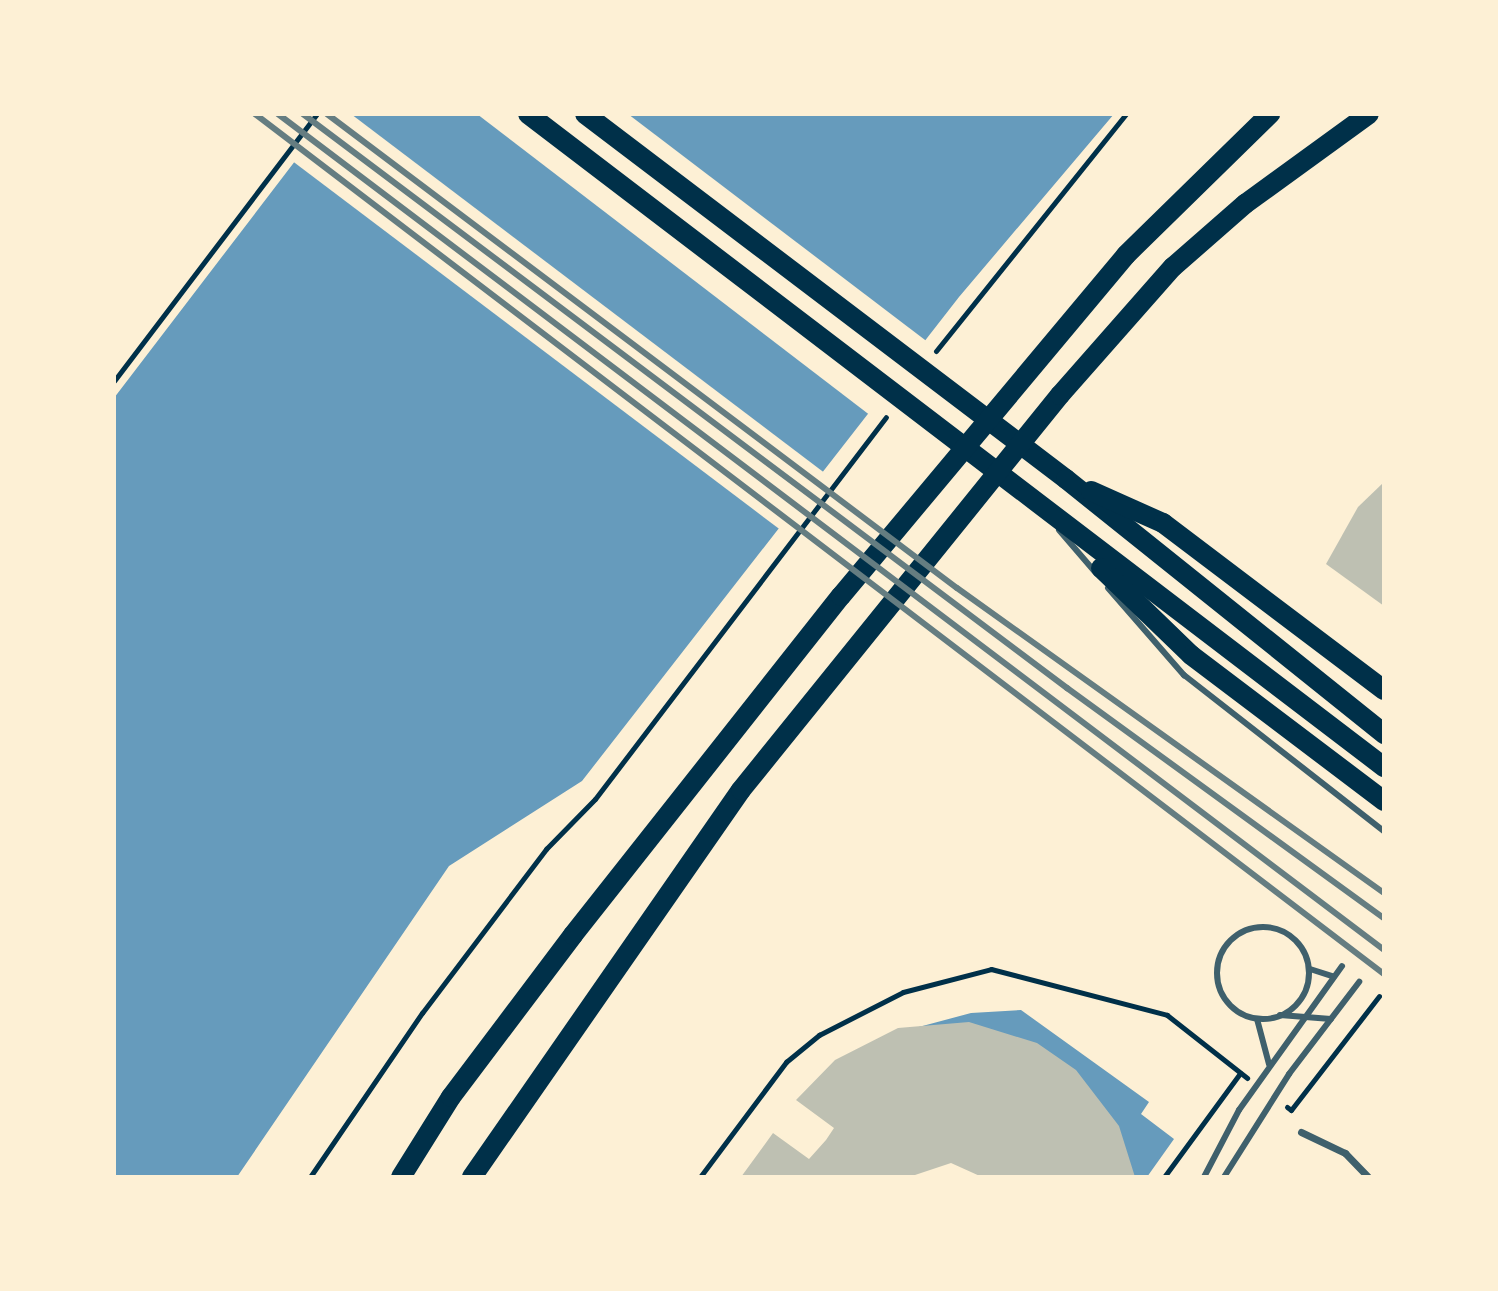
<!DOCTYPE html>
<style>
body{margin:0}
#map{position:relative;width:1498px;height:1291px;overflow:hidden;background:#fdf0d5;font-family:Inter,sans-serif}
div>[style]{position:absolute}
.water>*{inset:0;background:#669bbc}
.pier>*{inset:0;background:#fdf0d5}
.building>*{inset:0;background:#bec0b2}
.path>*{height:5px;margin:-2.5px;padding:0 2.5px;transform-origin:2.5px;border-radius:2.5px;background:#003049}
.service>*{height:6px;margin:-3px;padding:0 3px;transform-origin:3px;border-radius:3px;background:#3f606c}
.service>.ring{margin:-3px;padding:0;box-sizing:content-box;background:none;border:6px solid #3f606c;border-radius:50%}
.pedestrian>*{height:7px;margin:-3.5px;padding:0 3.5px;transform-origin:3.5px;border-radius:3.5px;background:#3f606c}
.primary>*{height:20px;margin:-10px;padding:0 10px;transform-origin:10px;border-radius:10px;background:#003049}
.rail>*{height:6px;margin:-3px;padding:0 3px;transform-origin:3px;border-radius:3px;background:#657d81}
span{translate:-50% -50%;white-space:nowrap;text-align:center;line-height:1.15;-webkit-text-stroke:6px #fdf0d5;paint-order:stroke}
.frame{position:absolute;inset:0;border:116px solid #fdf0d5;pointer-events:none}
</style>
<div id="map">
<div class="water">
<div style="clip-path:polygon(331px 114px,1114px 114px,959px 297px,582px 781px,449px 866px,237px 1177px,114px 1177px,114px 398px)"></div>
<div style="clip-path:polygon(1021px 1010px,1149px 1102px,1141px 1114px,1174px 1139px,1147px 1177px,986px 1177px,915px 1028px,971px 1013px)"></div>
</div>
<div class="pier">
<div style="clip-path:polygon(326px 114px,351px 114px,826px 474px,782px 531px,291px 160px)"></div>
<div style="clip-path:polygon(477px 114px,628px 114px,929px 343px,871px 416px)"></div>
</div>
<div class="building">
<div style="clip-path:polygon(1384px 482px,1384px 606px,1326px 564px,1358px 507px)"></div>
<div style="clip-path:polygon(969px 1022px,1037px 1043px,1076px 1070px,1119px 1126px,1135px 1177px,982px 1177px,951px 1163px,909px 1177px,741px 1177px,773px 1133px,809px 1159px,826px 1140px,834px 1128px,796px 1100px,835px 1060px,898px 1028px)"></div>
</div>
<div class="path">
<div style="left:936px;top:351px;width:304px;rotate:-51.3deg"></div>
<div style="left:114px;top:381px;width:335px;rotate:-52.8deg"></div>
<div style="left:1287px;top:1107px;width:5px;rotate:37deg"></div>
<div style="left:1291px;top:1110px;width:144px;rotate:-52.3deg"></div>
<div style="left:310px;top:1177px;width:199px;rotate:-55.7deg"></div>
<div style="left:422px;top:1013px;width:206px;rotate:-52.9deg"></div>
<div style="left:546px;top:849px;width:70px;rotate:-45.6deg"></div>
<div style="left:595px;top:799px;width:480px;rotate:-52.7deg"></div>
<div style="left:700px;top:1177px;width:144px;rotate:-53.2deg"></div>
<div style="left:786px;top:1062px;width:43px;rotate:-39.3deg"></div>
<div style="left:819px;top:1035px;width:94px;rotate:-27.1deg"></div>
<div style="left:903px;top:992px;width:91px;rotate:-14.6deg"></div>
<div style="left:991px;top:969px;width:182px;rotate:14.6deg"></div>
<div style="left:1167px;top:1015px;width:102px;rotate:38.2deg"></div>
<div style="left:1164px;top:1177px;width:129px;rotate:-53.8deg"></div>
</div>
<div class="service">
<div style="left:1059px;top:530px;width:57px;rotate:49.3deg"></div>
<div style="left:1108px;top:588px;width:116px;rotate:48.9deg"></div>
<div style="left:1184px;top:675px;width:254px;rotate:38deg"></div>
<div class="ring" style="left:1217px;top:927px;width:86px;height:86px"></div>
<div style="left:1310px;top:969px;width:25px;rotate:18deg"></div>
<div style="left:1280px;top:1015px;width:51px;rotate:4.5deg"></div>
<div style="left:1257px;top:1019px;width:47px;rotate:75.1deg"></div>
<div style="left:1204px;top:1177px;width:76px;rotate:-62.4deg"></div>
<div style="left:1239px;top:1110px;width:177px;rotate:-54.4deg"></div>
<div style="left:1224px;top:1177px;width:122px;rotate:-57.7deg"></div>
<div style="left:1289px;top:1074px;width:116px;rotate:-52.7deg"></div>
</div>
<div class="pedestrian">
<div style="left:1301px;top:1132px;width:49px;rotate:25.5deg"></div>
<div style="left:1345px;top:1153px;width:33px;rotate:46deg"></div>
</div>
<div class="primary">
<div style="left:528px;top:114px;width:1077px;rotate:37.34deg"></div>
<div style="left:585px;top:114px;width:604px;rotate:37.19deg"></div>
<div style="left:1066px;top:479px;width:408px;rotate:38.7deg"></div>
<div style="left:1091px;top:491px;width:79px;rotate:24deg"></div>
<div style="left:1163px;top:523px;width:277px;rotate:37.1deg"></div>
<div style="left:1101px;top:568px;width:125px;rotate:44deg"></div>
<div style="left:1191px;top:655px;width:242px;rotate:37.1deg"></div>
<div style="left:401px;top:1177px;width:94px;rotate:-58deg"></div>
<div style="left:451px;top:1097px;width:203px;rotate:-53deg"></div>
<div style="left:573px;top:935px;width:432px;rotate:-51.7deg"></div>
<div style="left:841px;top:596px;width:444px;rotate:-50.1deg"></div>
<div style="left:1126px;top:255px;width:202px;rotate:-44.4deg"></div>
<div style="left:472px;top:1177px;width:471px;rotate:-55.2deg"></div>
<div style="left:741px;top:790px;width:508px;rotate:-51.08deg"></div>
<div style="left:1060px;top:395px;width:171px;rotate:-48.6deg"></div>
<div style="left:1173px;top:267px;width:96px;rotate:-41.2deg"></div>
<div style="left:1245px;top:204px;width:153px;rotate:-36deg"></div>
</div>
<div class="rail">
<div style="left:255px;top:114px;width:1419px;rotate:37.3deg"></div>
<div style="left:278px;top:114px;width:1386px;rotate:37.08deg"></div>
<div style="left:303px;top:114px;width:956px;rotate:36.92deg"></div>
<div style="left:1067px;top:688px;width:392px;rotate:36deg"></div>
<div style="left:327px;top:114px;width:788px;rotate:36.96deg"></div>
<div style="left:957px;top:588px;width:525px;rotate:35.54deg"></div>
</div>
<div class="frame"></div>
</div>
